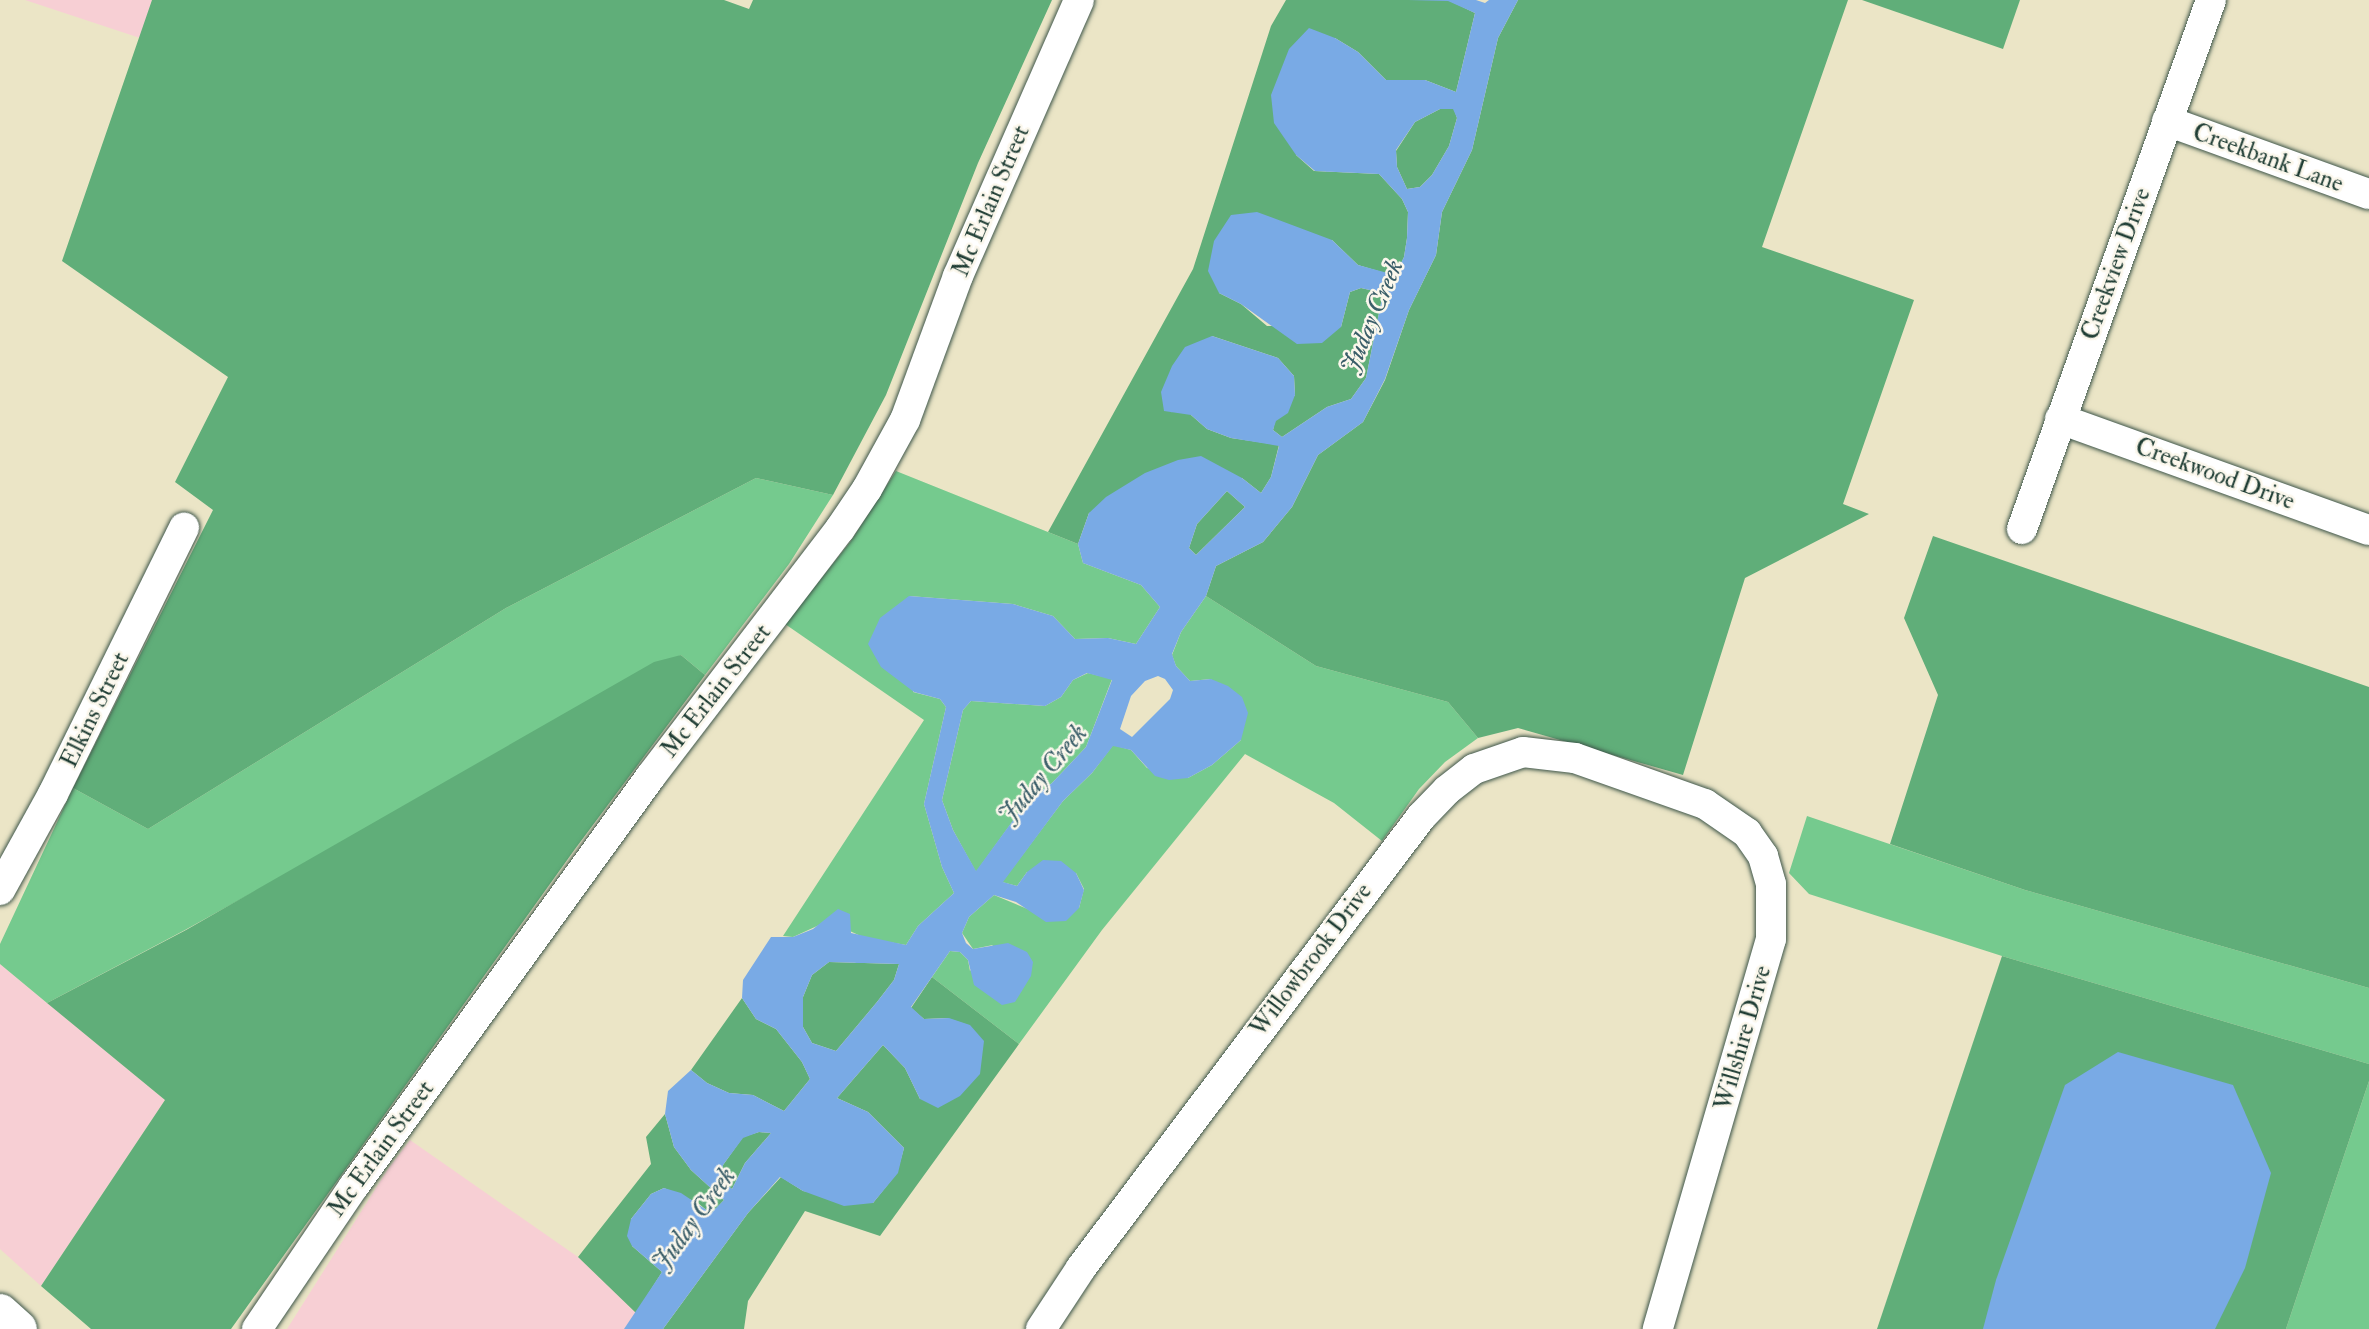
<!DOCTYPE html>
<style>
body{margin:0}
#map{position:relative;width:2369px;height:1329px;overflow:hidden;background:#ebe5c6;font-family:"IM FELL Double Pica",serif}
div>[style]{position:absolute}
.built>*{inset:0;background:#f7cfd4}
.green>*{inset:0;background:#75ca8e}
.forest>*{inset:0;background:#60ae79}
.water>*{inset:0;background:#79aae5}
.roads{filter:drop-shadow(0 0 2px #3e564a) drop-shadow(0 0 2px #3e564a)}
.street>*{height:30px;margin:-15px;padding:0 15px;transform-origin:15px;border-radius:15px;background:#fff}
.primary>*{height:38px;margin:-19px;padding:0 19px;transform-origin:19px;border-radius:19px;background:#fff}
span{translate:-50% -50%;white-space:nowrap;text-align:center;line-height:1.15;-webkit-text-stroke:5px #fbf7ec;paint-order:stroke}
.street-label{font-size:24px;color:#1f3d34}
.water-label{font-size:26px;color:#3a5e69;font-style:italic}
</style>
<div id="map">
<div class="built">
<div style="clip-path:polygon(25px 0,152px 0,140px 38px)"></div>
<div style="clip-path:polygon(0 964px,165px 1100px,41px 1286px,0 1249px)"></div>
<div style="clip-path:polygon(410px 1140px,578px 1257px,636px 1313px,624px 1329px,287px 1329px,388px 1169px)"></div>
</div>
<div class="green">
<div style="clip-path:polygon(896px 471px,1078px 544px,1083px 563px,1141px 585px,1160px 607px,1136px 644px,1108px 638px,1075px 639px,1053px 616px,1013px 604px,909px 596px,913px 692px,940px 699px,946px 707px,924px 804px,942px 867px,954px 893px,918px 926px,906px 945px,865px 938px,828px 921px,793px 937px,783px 936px,924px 720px,785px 624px,851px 541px)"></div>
<div style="clip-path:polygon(756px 478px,833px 495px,789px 564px,705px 675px,681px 655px,185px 930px,47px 1003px,0 964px,0 944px,73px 788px,148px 829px,506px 608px)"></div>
<div style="clip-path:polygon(1206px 596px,1316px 666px,1448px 702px,1478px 738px,1445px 762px,1419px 789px,1382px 841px,1334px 803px,1245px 754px,1102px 930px,1019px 1044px,932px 977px,950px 951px,960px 952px,968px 960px,970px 971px,993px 945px,973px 949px,962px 933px,969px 917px,994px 895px,1030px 910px,1079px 908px,1084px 889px,1076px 873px,1027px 872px,1017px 886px,1002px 882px,1063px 801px,1092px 773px,1113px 745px,1131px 750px,1147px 768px,1188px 778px,1212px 765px,1241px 740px,1211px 679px,1190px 681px,1176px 666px,1172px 655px,1181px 632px)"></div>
<div style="clip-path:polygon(1088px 673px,1112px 679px,1086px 747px,1052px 783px,1025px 804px,976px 872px,953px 830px,942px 800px,963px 710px,971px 701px,1045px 706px,1061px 697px,1073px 680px)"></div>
<div style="clip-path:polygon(1807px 816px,2025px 890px,2369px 988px,2369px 1064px,2002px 956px,1809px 894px,1789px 873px)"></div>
<div style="clip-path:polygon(2369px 1081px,2369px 1329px,2286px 1329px)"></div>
</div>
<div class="forest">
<div style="clip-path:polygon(152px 0,724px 0,749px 9px,753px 0,1052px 0,978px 163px,886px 395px,833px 495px,756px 478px,506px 608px,148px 829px,73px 788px,213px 510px,175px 482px,228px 377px,62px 261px)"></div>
<div style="clip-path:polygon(1286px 0,1448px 0,1475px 13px,1456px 92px,1425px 80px,1386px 80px,1358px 52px,1335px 38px,1296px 155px,1314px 171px,1379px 174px,1402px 199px,1408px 212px,1407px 238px,1404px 257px,1395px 276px,1358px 265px,1332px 240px,1219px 293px,1241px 304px,1267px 326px,1341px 327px,1350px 292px,1361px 288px,1383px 293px,1366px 378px,1351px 399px,1327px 407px,1282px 437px,1273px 430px,1275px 421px,1295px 395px,1294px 376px,1278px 358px,1212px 336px,1191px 415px,1207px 429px,1231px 438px,1279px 445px,1271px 477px,1261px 493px,1242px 478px,1089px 513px,1078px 544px,1048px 532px,1193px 269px,1271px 26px)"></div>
<div style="clip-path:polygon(1518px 0,1848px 0,1762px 247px,1914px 300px,1843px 504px,1869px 514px,1745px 578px,1683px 775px,1518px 728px,1478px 738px,1448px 702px,1316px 666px,1206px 596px,1216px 566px,1263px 542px,1292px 507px,1318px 455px,1363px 422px,1385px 380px,1409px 310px,1436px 255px,1442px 212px,1472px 150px,1498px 38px)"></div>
<div style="clip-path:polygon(1862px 0,2020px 0,2003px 49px)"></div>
<div style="clip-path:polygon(1440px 109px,1454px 109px,1457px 118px,1449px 146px,1432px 175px,1420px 187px,1407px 189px,1397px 167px,1396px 151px,1415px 122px)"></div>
<div style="clip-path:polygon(1227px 491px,1245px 507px,1196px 555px,1189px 548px,1197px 524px)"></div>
<div style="clip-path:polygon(1933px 536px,2369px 687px,2369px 988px,2025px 890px,1890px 844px,1938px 695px,1904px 618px)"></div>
<div style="clip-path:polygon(681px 655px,705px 675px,575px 849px,231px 1329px,91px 1329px,41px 1286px,165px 1100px,47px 1003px,186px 930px,654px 662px)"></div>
<div style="clip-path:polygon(2002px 956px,2369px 1064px,2369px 1081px,2286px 1329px,1877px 1329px)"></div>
<div style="clip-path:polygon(829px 962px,899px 964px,894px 980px,877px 1002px,836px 1051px,812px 1043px,803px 1027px,803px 997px,812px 975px)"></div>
<div style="clip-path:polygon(932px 977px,1019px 1044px,880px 1236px,805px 1211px,748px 1301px,744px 1329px,663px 1329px,748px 1213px,781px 1177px,803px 1191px,873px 1203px,897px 1173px,904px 1148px,868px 1112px,837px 1098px,883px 1045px,905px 1068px,920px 1099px,949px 1018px,924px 1019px,911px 1008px)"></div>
<div style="clip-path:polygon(742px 998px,756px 1019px,776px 1029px,802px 1062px,810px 1079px,784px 1111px,753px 1095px,729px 1093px,707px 1083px,691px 1070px)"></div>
<div style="clip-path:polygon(665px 1114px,674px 1147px,691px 1170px,724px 1200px,711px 1214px,698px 1203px,664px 1188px,651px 1194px,631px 1219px,632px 1246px,662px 1272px,636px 1313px,578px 1257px,651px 1164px,646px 1137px)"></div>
<div style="clip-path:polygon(759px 1132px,771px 1133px,745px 1163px,732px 1189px,720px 1179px,723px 1165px,743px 1137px)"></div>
</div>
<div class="water">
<div style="clip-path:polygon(evenodd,1408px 0,1476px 0,1485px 3px,1489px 0,1518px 0,1498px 38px,1472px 150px,1442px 212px,1436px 255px,1409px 310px,1385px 379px,1363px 422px,1318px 455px,1292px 507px,1263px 542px,1216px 566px,1206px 596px,1181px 632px,1172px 654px,1176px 666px,1190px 681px,1211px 679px,1228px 686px,1242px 697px,1248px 713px,1241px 740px,1212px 765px,1188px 778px,1169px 780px,1155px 776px,1131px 750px,1113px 746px,1092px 773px,1063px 801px,1003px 882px,1017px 886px,1027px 872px,1043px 860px,1061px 861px,1076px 873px,1084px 890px,1079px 908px,1066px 921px,1046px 922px,1016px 902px,994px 895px,969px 917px,962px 933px,966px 943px,973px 949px,1008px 943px,1027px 952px,1033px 962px,1031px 976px,1015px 1002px,1002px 1005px,974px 985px,968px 960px,960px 952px,950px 951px,911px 1007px,924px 1019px,949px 1018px,970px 1025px,984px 1041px,980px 1074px,960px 1096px,938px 1108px,920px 1099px,905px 1068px,883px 1045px,837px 1098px,868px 1112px,904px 1148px,898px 1173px,873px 1203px,844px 1206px,803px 1191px,780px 1177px,748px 1213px,663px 1329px,624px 1329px,662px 1272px,632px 1246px,627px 1236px,631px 1219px,651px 1194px,664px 1188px,681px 1193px,711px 1213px,724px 1200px,691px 1170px,674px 1147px,665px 1114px,668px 1091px,691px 1070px,707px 1083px,729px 1093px,753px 1095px,784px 1111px,810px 1079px,802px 1062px,776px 1029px,756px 1019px,742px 998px,743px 980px,771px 937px,793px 937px,813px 929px,838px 909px,850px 914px,851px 933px,906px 945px,918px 926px,954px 893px,942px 867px,924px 804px,946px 707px,940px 699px,914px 692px,881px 667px,868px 644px,880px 618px,909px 596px,1013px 604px,1053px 616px,1075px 639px,1108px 638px,1136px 644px,1160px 607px,1141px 585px,1083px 563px,1078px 544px,1089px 513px,1106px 497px,1145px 473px,1178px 460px,1201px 456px,1242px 478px,1261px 493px,1271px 477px,1279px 446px,1231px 438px,1207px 429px,1191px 415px,1164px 411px,1161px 392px,1172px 366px,1185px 347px,1212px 336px,1278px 358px,1294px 376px,1295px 395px,1288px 413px,1276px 421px,1273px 430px,1282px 437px,1327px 407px,1351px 399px,1366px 378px,1383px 293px,1361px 288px,1350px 292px,1341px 327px,1322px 343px,1297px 344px,1241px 304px,1219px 293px,1208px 271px,1214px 241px,1231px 215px,1257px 212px,1332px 240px,1358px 265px,1395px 275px,1404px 257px,1407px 238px,1408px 212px,1402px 199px,1379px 174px,1315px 171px,1296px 155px,1274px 123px,1271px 95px,1289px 49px,1309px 28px,1335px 38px,1358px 52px,1386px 80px,1425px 80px,1456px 92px,1475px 13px,1448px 1px,1408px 0,1440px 109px,1453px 109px,1457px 118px,1449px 146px,1432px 175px,1420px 187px,1407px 189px,1397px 167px,1396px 150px,1415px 122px,1440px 109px,1408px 0,1227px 491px,1245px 507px,1196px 555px,1189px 548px,1197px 524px,1227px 491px,1408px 0,1087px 673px,1112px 680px,1086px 747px,1052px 783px,1025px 804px,976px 871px,953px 830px,942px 800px,963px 710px,971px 701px,1045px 706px,1061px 697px,1073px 680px,1087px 673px,1408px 0,1158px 676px,1165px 679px,1173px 690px,1170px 699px,1132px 737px,1120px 729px,1131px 696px,1145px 681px,1158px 676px,1408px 0,829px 962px,899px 964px,894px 980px,877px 1002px,836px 1051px,812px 1043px,803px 1027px,803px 997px,812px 975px,829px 962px,1408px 0,759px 1132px,771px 1133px,745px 1163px,732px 1189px,720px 1179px,723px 1165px,743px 1138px,759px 1132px)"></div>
<div style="clip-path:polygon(2118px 1052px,2233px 1085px,2271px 1173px,2245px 1268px,2215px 1329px,1983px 1329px,1996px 1280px,2065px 1085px)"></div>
</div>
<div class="roads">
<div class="street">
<div style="left:2167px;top:121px;width:215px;rotate:19.9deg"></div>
<div style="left:2060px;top:419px;width:328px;rotate:19.8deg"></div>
<div style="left:2022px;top:529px;width:562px;rotate:-70.34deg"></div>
<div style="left:0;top:890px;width:110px;rotate:-61.1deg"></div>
<div style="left:53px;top:794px;width:297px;rotate:-63.8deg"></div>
<div style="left:257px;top:1329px;width:173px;rotate:-55.9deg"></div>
<div style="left:354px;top:1186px;width:506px;rotate:-54.08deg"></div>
<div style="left:651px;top:776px;width:311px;rotate:-52.6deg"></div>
<div style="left:840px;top:529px;width:48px;rotate:-56deg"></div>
<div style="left:867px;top:489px;width:79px;rotate:-61.2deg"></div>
<div style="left:905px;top:420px;width:153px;rotate:-69.8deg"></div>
<div style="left:958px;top:276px;width:301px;rotate:-66.3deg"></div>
<div style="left:1041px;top:1329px;width:73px;rotate:-56.7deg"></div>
<div style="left:1081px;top:1268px;width:565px;rotate:-52.99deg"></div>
<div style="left:1421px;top:817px;width:37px;rotate:-46deg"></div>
<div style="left:1447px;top:790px;width:34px;rotate:-38deg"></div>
<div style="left:1474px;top:769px;width:52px;rotate:-19.1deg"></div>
<div style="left:1523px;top:752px;width:52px;rotate:6.6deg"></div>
<div style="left:1575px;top:758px;width:138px;rotate:19.5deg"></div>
<div style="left:1705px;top:804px;width:51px;rotate:34.6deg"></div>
<div style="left:1747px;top:833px;width:28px;rotate:55deg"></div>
<div style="left:1763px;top:856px;width:29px;rotate:74deg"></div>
<div style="left:1771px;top:884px;width:55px;rotate:90deg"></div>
<div style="left:1771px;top:939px;width:406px;rotate:106.2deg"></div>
</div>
<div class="primary">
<div style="left:0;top:1313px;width:24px;rotate:42deg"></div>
</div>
</div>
<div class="street-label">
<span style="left:2268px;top:158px;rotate:20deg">Creekbank Lane</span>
<span style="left:991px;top:201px;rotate:-67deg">Mc Erlain Street</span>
<span style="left:2116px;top:264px;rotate:-70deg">Creekview Drive</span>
<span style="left:2215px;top:474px;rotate:20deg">Creekwood Drive</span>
<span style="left:716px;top:691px;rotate:-52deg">Mc Erlain Street</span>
<span style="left:95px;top:710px;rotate:-64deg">Elkins Street</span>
<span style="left:1311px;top:960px;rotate:-53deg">Willowbrook Drive</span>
<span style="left:1743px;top:1038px;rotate:-74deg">Willshire Drive</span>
<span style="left:381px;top:1149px;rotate:-54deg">Mc Erlain Street</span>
</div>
<div class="water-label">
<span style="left:1373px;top:317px;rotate:-67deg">Juday Creek</span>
<span style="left:1044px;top:775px;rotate:-50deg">Juday Creek</span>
<span style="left:695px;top:1220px;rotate:-54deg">Juday Creek</span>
</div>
</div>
